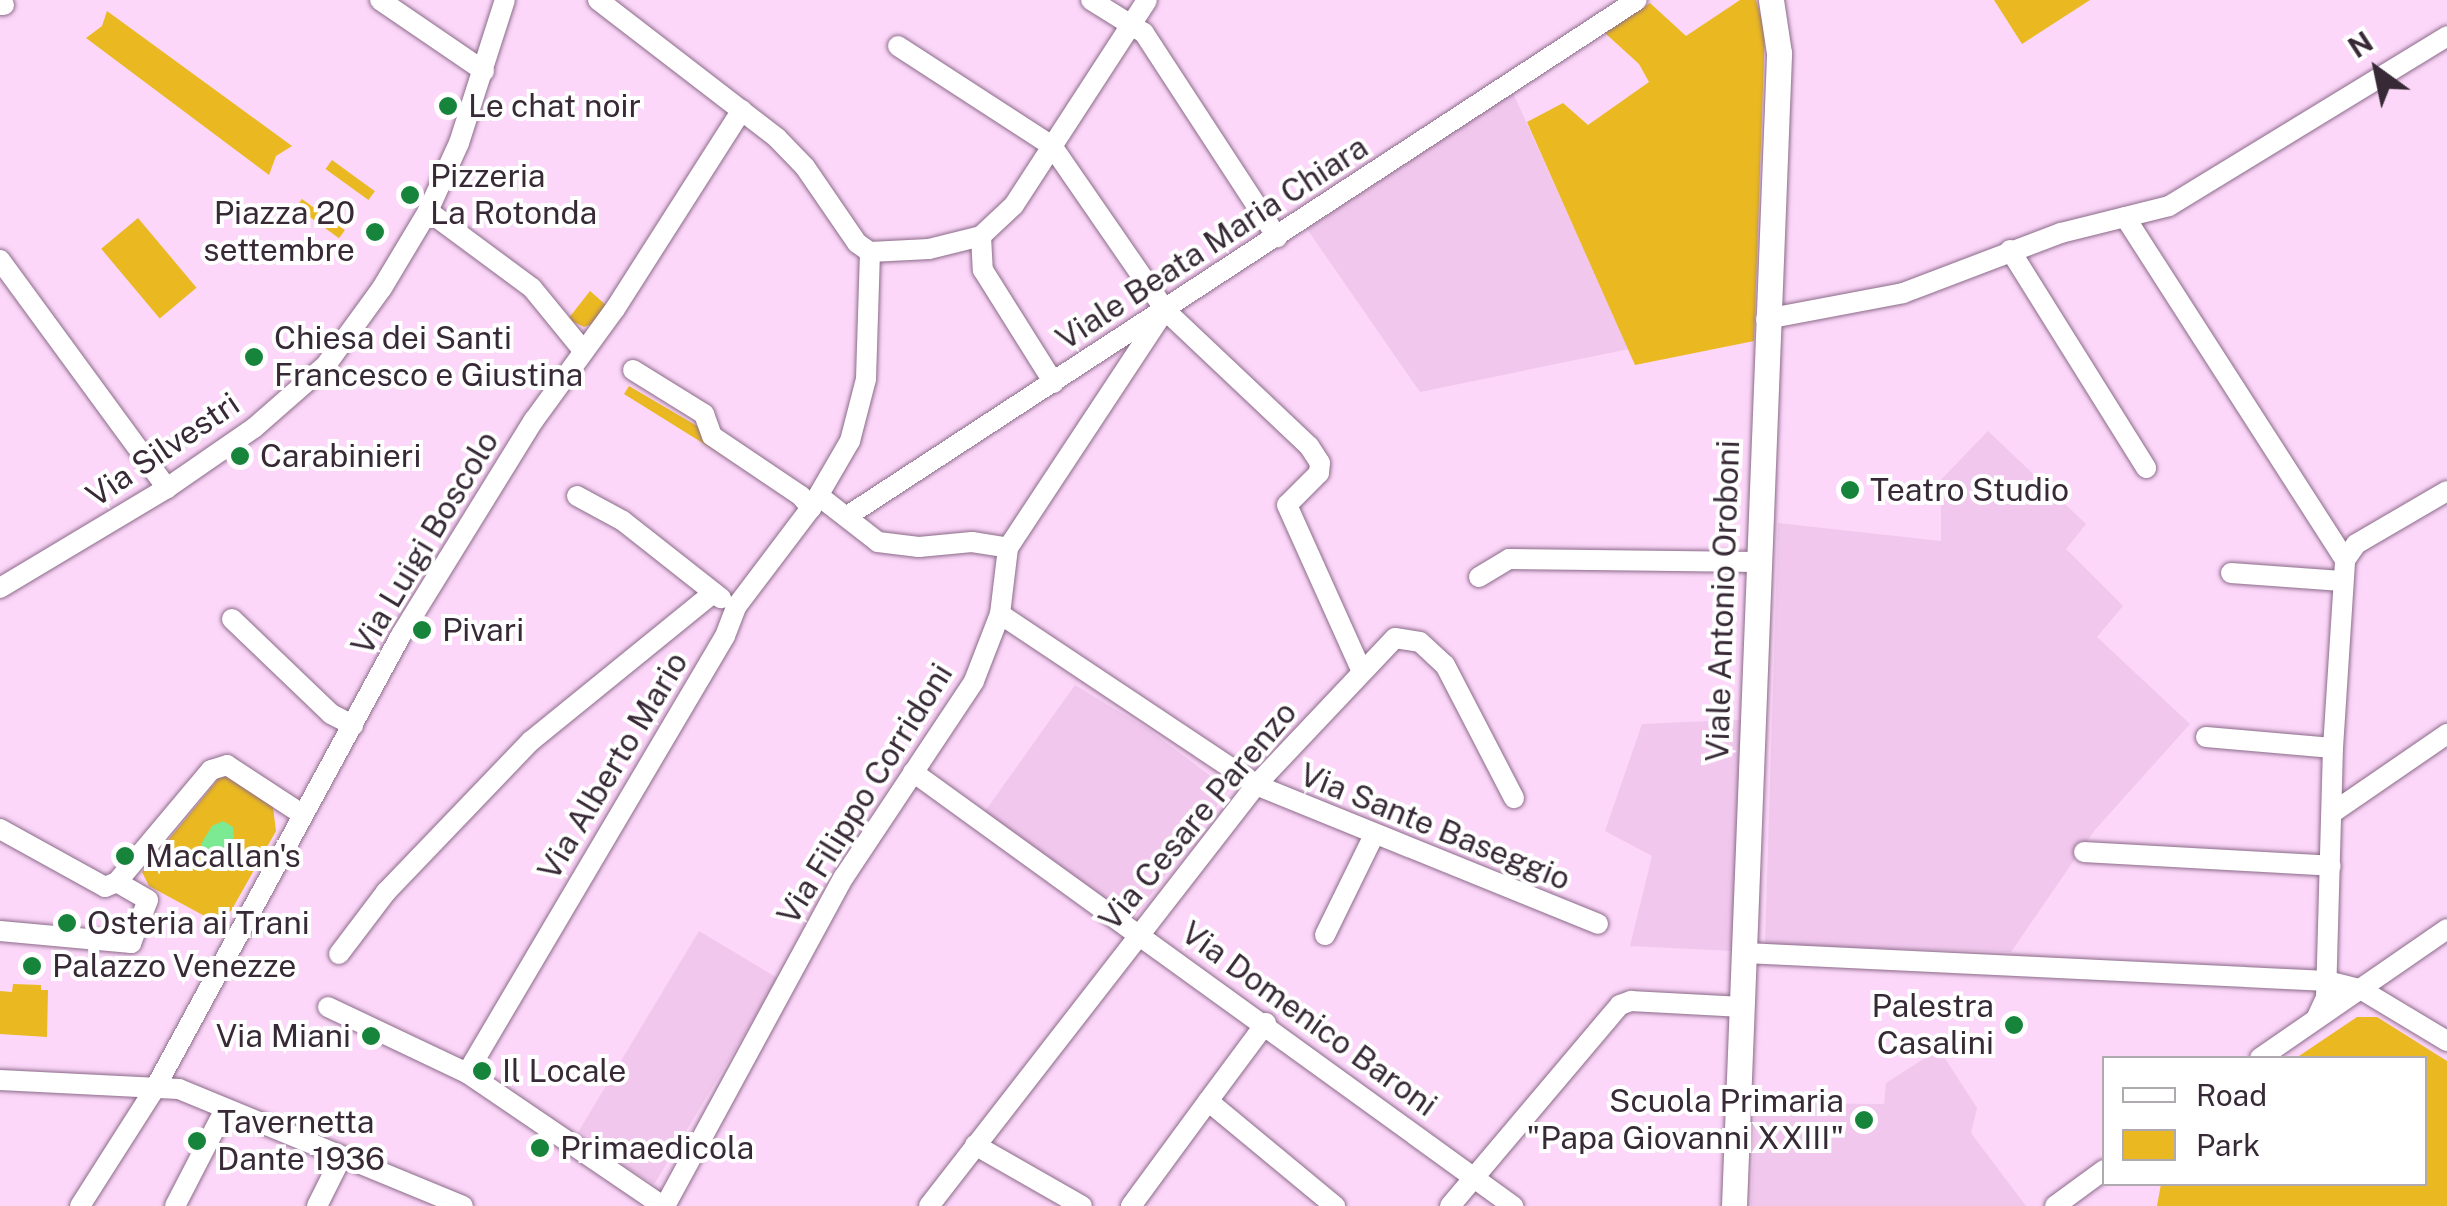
<!DOCTYPE html>
<style>
body{margin:0}
#map{position:relative;width:2447px;height:1206px;overflow:hidden;background:#fcd7f9;font-family:"Public Sans",sans-serif}
div>[style]{position:absolute}
.built>*{inset:0;background:#f1c7ed;transform-origin:0 0}
.green>*{inset:0;background:#eab921;transform-origin:0 0}
.water>*{inset:0;background:#7bea92}
.roads{filter:drop-shadow(0 0 2px #8b6b89) drop-shadow(0 0 2px #8b6b89)}
.minor>*{height:20px;margin:-10px;padding:0 10px;transform-origin:10px;border-radius:10px;background:#fff}
.tertiary>*{height:25px;margin:-12.5px;padding:0 12.5px;transform-origin:12.5px;border-radius:12.5px;background:#fff}
.dots>*{width:28px;height:28px;translate:-50% -50%;box-sizing:border-box;border:5px solid #fff;border-radius:50%}
span{translate:-50% -50%;white-space:nowrap;text-align:center;line-height:1.15;-webkit-text-stroke:8px #fff;paint-order:stroke}
.poi-label{font-size:32px;color:#372a36}
.left{translate:0 -50%;text-align:left}
.right{translate:-100% -50%;text-align:right}
.street-label{font-size:32px;color:#372a36}
.legend{position:absolute;left:2102px;top:1056px;width:325px;height:130px;box-sizing:border-box;background:#fff;border:2px solid #afaaaf;margin:0;padding:12px 18px;list-style:none;font-size:30px;color:#372a36}
.legend li{display:flex;align-items:center;gap:20px;height:50px}
.legend b{width:50px;border:2px solid #afaaaf}
.north{position:absolute;left:2327px;top:20px;width:100px;height:100px;-webkit-text-stroke:8px #fff;paint-order:stroke;rotate:327deg;font-size:28px;font-weight:700;line-height:40px;text-align:center;color:#372a36}
.north::after{content:'';display:block;margin:auto;width:35px;height:45px;background:#372a36;clip-path:polygon(50% 0,100% 100%,50% 72%,0 100%)}
</style>
<div id="map">
<div class="built">
<div style="clip-path:polygon(1513px 93px,1629px 349px,1420px 392px,1307px 229px)"></div>
<div style="clip-path:polygon(1988px 431px,2086px 524px,2066px 549px,2123px 606px,2097px 637px,2190px 724px,2094px 831px,2011px 952px,1765px 945px,1778px 523px,1941px 541px,1941px 499px,1933px 488px)"></div>
<div style="clip-path:polygon(1075px 685px,1148px 729px,1229px 790px,1131px 921px,981px 817px)"></div>
<div style="clip-path:polygon(1756px 719px,1733px 951px,1630px 946px,1652px 856px,1605px 831px,1642px 724px)"></div>
<div style="left:699px;top:931px;width:92px;height:240px;rotate:31deg"></div>
<div style="clip-path:polygon(1939px 1049px,1977px 1108px,1971px 1133px,2026px 1206px,1751px 1206px,1755px 1103px,1884px 1104px,1886px 1083px)"></div>
</div>
<div class="green">
<div style="clip-path:polygon(1740px 0,1756px 0,1765px 30px,1754px 341px,1635px 365px,1527px 122px,1563px 103px,1588px 125px,1649px 82px,1639px 64px,1605px 33px,1650px 3px,1686px 36px)"></div>
<div style="clip-path:polygon(1994px 0,2090px 0,2022px 44px)"></div>
<div style="clip-path:polygon(107px 11px,292px 146px,276px 156px,269px 175px,86px 38px,102px 26px)"></div>
<div style="left:332px;top:160px;width:53px;height:11px;rotate:36deg"></div>
<div style="left:302px;top:199px;width:53px;height:10px;rotate:36deg"></div>
<div style="left:138px;top:218px;width:91px;height:48px;rotate:50deg"></div>
<div style="clip-path:polygon(590px 291px,606px 305px,592px 324px,584px 327px,568px 319px)"></div>
<div style="clip-path:polygon(629px 386px,697px 426px,705px 438px,791px 498px,624px 394px)"></div>
<div style="clip-path:polygon(220px 777px,227px 777px,273px 807px,276px 831px,231px 911px,212px 920px,149px 886px,142px 872px)"></div>
<div style="clip-path:polygon(13px 984px,41px 985px,41px 990px,48px 990px,47px 1037px,0 1034px,0 991px,12px 992px)"></div>
<div style="clip-path:polygon(2357px 1017px,2377px 1017px,2447px 1061px,2447px 1206px,2157px 1206px,2161px 1184px,2424px 1184px,2424px 1058px,2296px 1058px)"></div>
</div>
<div class="water">
<div style="clip-path:polygon(223px 821px,233px 827px,234px 838px,223px 856px,207px 859px,201px 844px,212px 826px)"></div>
</div>
<div class="roads">
<div class="minor">
<div style="left:380px;top:0;width:126px;rotate:34.3deg"></div>
<div style="left:598px;top:0;width:226px;rotate:37.6deg"></div>
<div style="left:777px;top:138px;width:40px;rotate:46deg"></div>
<div style="left:805px;top:167px;width:92px;rotate:55.6deg"></div>
<div style="left:857px;top:243px;width:16px;rotate:35deg"></div>
<div style="left:1091px;top:0;width:62px;rotate:31.9deg"></div>
<div style="left:1144px;top:33px;width:244px;rotate:56.9deg"></div>
<div style="left:0;top:5px;width:4px"></div>
<div style="left:898px;top:46px;width:184px;rotate:33deg"></div>
<div style="left:1052px;top:146px;width:199px;rotate:55.4deg"></div>
<div style="left:1165px;top:310px;width:198px;rotate:43.4deg"></div>
<div style="left:1309px;top:446px;width:20px;rotate:57deg"></div>
<div style="left:1320px;top:463px;width:10px;rotate:96deg"></div>
<div style="left:1319px;top:473px;width:45px;rotate:135deg"></div>
<div style="left:1287px;top:505px;width:181px;rotate:65.8deg"></div>
<div style="left:428px;top:211px;width:129px;rotate:36.5deg"></div>
<div style="left:532px;top:288px;width:79px;rotate:50.7deg"></div>
<div style="left:2125px;top:217px;width:407px;rotate:57.3deg"></div>
<div style="left:981px;top:236px;width:34px;rotate:87deg"></div>
<div style="left:983px;top:270px;width:133px;rotate:57.9deg"></div>
<div style="left:2010px;top:250px;width:257px;rotate:58deg"></div>
<div style="left:870px;top:252px;width:59px;rotate:-2.9deg"></div>
<div style="left:929px;top:249px;width:54px;rotate:-14deg"></div>
<div style="left:981px;top:236px;width:45px;rotate:-43.2deg"></div>
<div style="left:1014px;top:205px;width:244px;rotate:-57deg"></div>
<div style="left:0;top:260px;width:283px;rotate:53.8deg"></div>
<div style="left:1766px;top:319px;width:139px;rotate:-10.7deg"></div>
<div style="left:1903px;top:293px;width:169px;rotate:-20.8deg"></div>
<div style="left:2061px;top:233px;width:111px;rotate:-14deg"></div>
<div style="left:2169px;top:206px;width:326px;rotate:-31.4deg"></div>
<div style="left:633px;top:370px;width:84px;rotate:31.8deg"></div>
<div style="left:704px;top:414px;width:23px;rotate:70deg"></div>
<div style="left:712px;top:436px;width:107px;rotate:34deg"></div>
<div style="left:801px;top:496px;width:16px;rotate:50deg"></div>
<div style="left:577px;top:496px;width:52px;rotate:28.5deg"></div>
<div style="left:623px;top:521px;width:125px;rotate:38.2deg"></div>
<div style="left:819px;top:496px;width:75px;rotate:37.9deg"></div>
<div style="left:878px;top:542px;width:41px;rotate:7deg"></div>
<div style="left:919px;top:547px;width:53px;rotate:-5.4deg"></div>
<div style="left:972px;top:542px;width:36px;rotate:9deg"></div>
<div style="left:849px;top:515px;width:941px;rotate:-33.17deg"></div>
<div style="left:2231px;top:573px;width:111px;rotate:4.1deg"></div>
<div style="left:1479px;top:577px;width:35px;rotate:-31deg"></div>
<div style="left:1509px;top:559px;width:248px;rotate:0.7deg"></div>
<div style="left:0;top:588px;width:195px;rotate:-30.9deg"></div>
<div style="left:167px;top:488px;width:106px;rotate:-34.6deg"></div>
<div style="left:254px;top:428px;width:96px;rotate:-41.2deg"></div>
<div style="left:326px;top:365px;width:95px;rotate:-54deg"></div>
<div style="left:382px;top:288px;width:90px;rotate:-59.1deg"></div>
<div style="left:428px;top:211px;width:75px;rotate:-65.5deg"></div>
<div style="left:459px;top:143px;width:150px;rotate:-72.2deg"></div>
<div style="left:1000px;top:614px;width:308px;rotate:33.7deg"></div>
<div style="left:1256px;top:785px;width:369px;rotate:22.1deg"></div>
<div style="left:232px;top:619px;width:137px;rotate:43.8deg"></div>
<div style="left:331px;top:714px;width:25px;rotate:27deg"></div>
<div style="left:2206px;top:737px;width:127px;rotate:5deg"></div>
<div style="left:913px;top:772px;width:741px;rotate:35.88deg"></div>
<div style="left:2332px;top:813px;width:140px;rotate:-34.5deg"></div>
<div style="left:0;top:829px;width:120px;rotate:28.9deg"></div>
<div style="left:105px;top:887px;width:13px;rotate:-23deg"></div>
<div style="left:2084px;top:852px;width:247px;rotate:3.2deg"></div>
<div style="left:117px;top:882px;width:146px;rotate:-50deg"></div>
<div style="left:211px;top:770px;width:17px;rotate:-17deg"></div>
<div style="left:227px;top:765px;width:90px;rotate:33.2deg"></div>
<div style="left:0;top:931px;width:132px;rotate:5.2deg"></div>
<div style="left:131px;top:943px;width:46px;rotate:-68.4deg"></div>
<div style="left:148px;top:900px;width:36px;rotate:-150deg"></div>
<div style="left:1325px;top:935px;width:111px;rotate:-63.9deg"></div>
<div style="left:1745px;top:953px;width:583px;rotate:2.75deg"></div>
<div style="left:2327px;top:981px;width:36px;rotate:14deg"></div>
<div style="left:2362px;top:990px;width:99px;rotate:31deg"></div>
<div style="left:339px;top:954px;width:78px;rotate:-52.8deg"></div>
<div style="left:386px;top:892px;width:209px;rotate:-46.2deg"></div>
<div style="left:531px;top:741px;width:235px;rotate:-39.1deg"></div>
<div style="left:328px;top:1007px;width:154px;rotate:25.4deg"></div>
<div style="left:467px;top:1073px;width:237px;rotate:34.2deg"></div>
<div style="left:2317px;top:1017px;width:21px;rotate:-65deg"></div>
<div style="left:2326px;top:998px;width:250px;rotate:-88.4deg"></div>
<div style="left:2333px;top:748px;width:188px;rotate:-86.3deg"></div>
<div style="left:2345px;top:560px;width:19px;rotate:-55deg"></div>
<div style="left:2356px;top:544px;width:105px;rotate:-30.2deg"></div>
<div style="left:1266px;top:1023px;width:97px;rotate:126.6deg"></div>
<div style="left:1208px;top:1101px;width:165px;rotate:39.6deg"></div>
<div style="left:2260px;top:1058px;width:227px;rotate:-34.6deg"></div>
<div style="left:467px;top:1073px;width:507px;rotate:-59.44deg"></div>
<div style="left:725px;top:636px;width:31px;rotate:-69deg"></div>
<div style="left:736px;top:607px;width:124px;rotate:-52.9deg"></div>
<div style="left:811px;top:508px;width:78px;rotate:-59.8deg"></div>
<div style="left:850px;top:441px;width:64px;rotate:-75.5deg"></div>
<div style="left:866px;top:379px;width:127px;rotate:-88.2deg"></div>
<div style="left:0;top:1080px;width:179px;rotate:2.9deg"></div>
<div style="left:179px;top:1089px;width:307px;rotate:22.4deg"></div>
<div style="left:975px;top:1145px;width:123px;rotate:29.7deg"></div>
<div style="left:80px;top:1206px;width:138px;rotate:-57.5deg"></div>
<div style="left:154px;top:1090px;width:518px;rotate:-61.5deg"></div>
<div style="left:401px;top:635px;width:253px;rotate:-58.3deg"></div>
<div style="left:534px;top:420px;width:137px;rotate:-53.9deg"></div>
<div style="left:615px;top:309px;width:236px;rotate:-57.5deg"></div>
<div style="left:175px;top:1206px;width:109px;rotate:-62.7deg"></div>
<div style="left:317px;top:1206px;width:54px;rotate:-63.4deg"></div>
<div style="left:665px;top:1206px;width:375px;rotate:-61.5deg"></div>
<div style="left:844px;top:877px;width:235px;rotate:-56.4deg"></div>
<div style="left:974px;top:681px;width:72px;rotate:-68.8deg"></div>
<div style="left:1000px;top:614px;width:66px;rotate:-83.1deg"></div>
<div style="left:1008px;top:548px;width:285px;rotate:-56.6deg"></div>
<div style="left:929px;top:1206px;width:533px;rotate:-52.16deg"></div>
<div style="left:1256px;top:785px;width:202px;rotate:-46.6deg"></div>
<div style="left:1395px;top:638px;width:25px;rotate:9deg"></div>
<div style="left:1420px;top:642px;width:34px;rotate:43deg"></div>
<div style="left:1445px;top:665px;width:150px;rotate:62.6deg"></div>
<div style="left:1131px;top:1206px;width:130px;rotate:-53.7deg"></div>
<div style="left:1450px;top:1206px;width:263px;rotate:-49.8deg"></div>
<div style="left:1620px;top:1005px;width:12px;rotate:-20deg"></div>
<div style="left:1631px;top:1001px;width:111px;rotate:3.1deg"></div>
<div style="left:2055px;top:1206px;width:61px;rotate:-36.3deg"></div>
</div>
<div class="tertiary">
<div style="left:1734px;top:1206px;width:1154px;rotate:-87.76deg"></div>
<div style="left:1779px;top:53px;width:54px;rotate:-98.6deg"></div>
</div>
</div>
<div class="dots">
<div style="left:448px;top:106px;background:#17843b"></div>
<div style="left:410px;top:195px;background:#17843b"></div>
<div style="left:375px;top:232px;background:#17843b"></div>
<div style="left:254px;top:357px;background:#17843b"></div>
<div style="left:240px;top:456px;background:#17843b"></div>
<div style="left:1850px;top:490px;background:#17843b"></div>
<div style="left:422px;top:630px;background:#17843b"></div>
<div style="left:125px;top:856px;background:#17843b"></div>
<div style="left:67px;top:923px;background:#17843b"></div>
<div style="left:32px;top:966px;background:#17843b"></div>
<div style="left:2014px;top:1025px;background:#17843b"></div>
<div style="left:371px;top:1036px;background:#17843b"></div>
<div style="left:482px;top:1071px;background:#17843b"></div>
<div style="left:1864px;top:1120px;background:#17843b"></div>
<div style="left:197px;top:1141px;background:#17843b"></div>
<div style="left:540px;top:1148px;background:#17843b"></div>
</div>
<div class="poi-label">
<span class="left" style="left:468px;top:106px">Le chat noir</span>
<span class="left" style="left:430px;top:195px">Pizzeria<br>La Rotonda</span>
<span class="right" style="left:355px;top:232px">Piazza 20<br>settembre</span>
<span class="left" style="left:274px;top:357px">Chiesa dei Santi<br>Francesco e Giustina</span>
<span class="left" style="left:260px;top:456px">Carabinieri</span>
<span class="left" style="left:1870px;top:490px">Teatro Studio</span>
<span class="left" style="left:442px;top:630px">Pivari</span>
<span class="left" style="left:145px;top:856px">Macallan's</span>
<span class="left" style="left:87px;top:923px">Osteria ai Trani</span>
<span class="left" style="left:52px;top:966px">Palazzo Venezze</span>
<span class="right" style="left:1994px;top:1025px">Palestra<br>Casalini</span>
<span class="right" style="left:351px;top:1036px">Via Miani</span>
<span class="left" style="left:502px;top:1071px">Il Locale</span>
<span class="right" style="left:1844px;top:1120px">Scuola Primaria<br>"Papa Giovanni XXIII"</span>
<span class="left" style="left:217px;top:1141px">Tavernetta<br>Dante 1936</span>
<span class="left" style="left:560px;top:1148px">Primaedicola</span>
</div>
<div class="street-label">
<span style="left:1212px;top:243px;rotate:-33deg">Viale Beata Maria Chiara</span>
<span style="left:163px;top:450px;rotate:-34deg">Via Silvestri</span>
<span style="left:425px;top:543px;rotate:-59deg">Via Luigi Boscolo</span>
<span style="left:1723px;top:601px;rotate:-88deg">Viale Antonio Oroboni</span>
<span style="left:613px;top:766px;rotate:-59deg">Via Alberto Mario</span>
<span style="left:865px;top:794px;rotate:-58deg">Via Filippo Corridoni</span>
<span style="left:1198px;top:816px;rotate:-50deg">Via Cesare Parenzo</span>
<span style="left:1435px;top:827px;rotate:22deg">Via Sante Baseggio</span>
<span style="left:1309px;top:1019px;rotate:36deg">Via Domenico Baroni</span>
</div>
<ul class="legend">
<li><b style="height:12px;background:#fff"></b>Road</li>
<li><b style="height:28px;background:#eab921"></b>Park</li>
</ul>
<div class="north">N</div>
</div>
